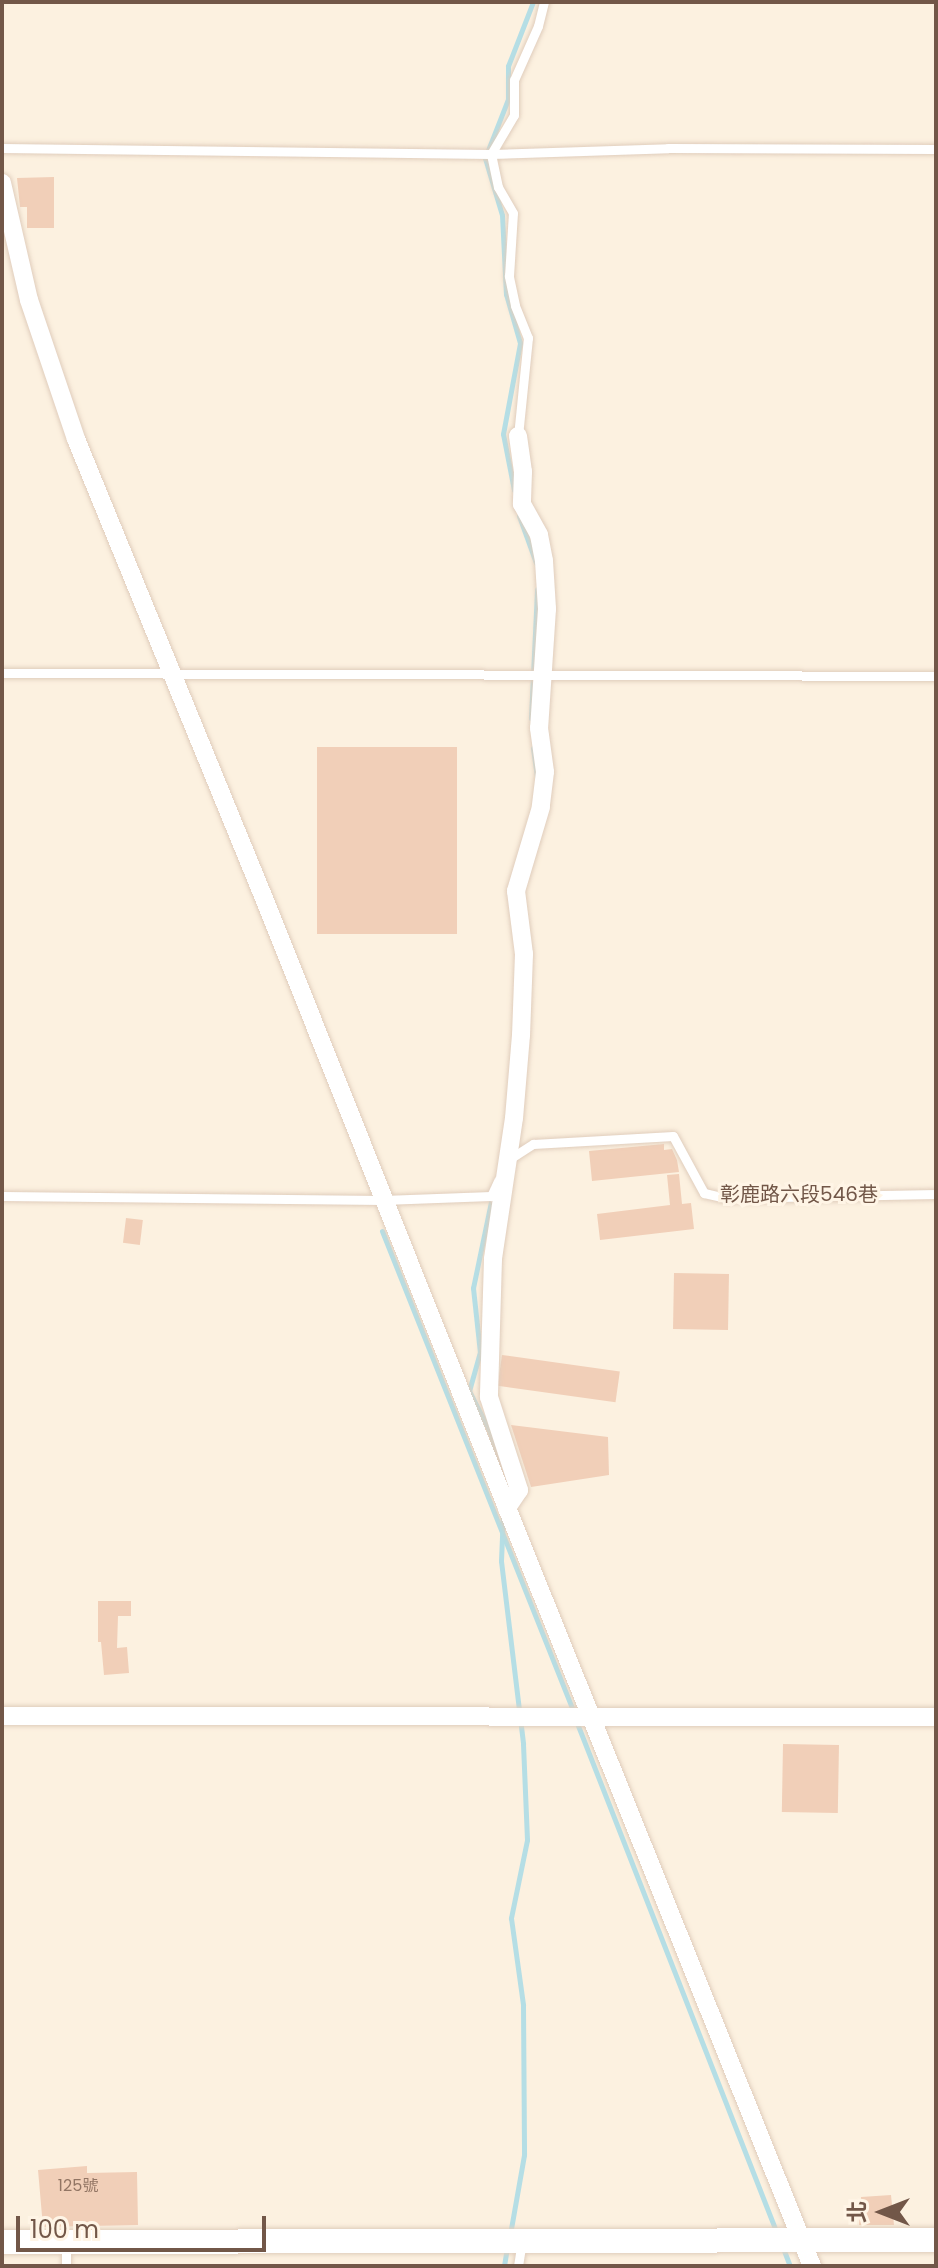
<!DOCTYPE html>
<meta charset="utf-8">
<style>
body{margin:0}
#map{position:relative;width:938px;height:2268px;overflow:hidden;background:#fcf1e0;font-family:Poppins,"Noto Sans TC",sans-serif}
div>[style]{position:absolute}
.stream>*{height:5px;margin:-2.5px;padding:0 2.5px;transform-origin:2.5px;border-radius:2.5px;background:#b5dee5}
.building>*{inset:0;background:#f1cfb8;transform-origin:0 0}
.roads{filter:drop-shadow(0 0 2px #e0cdbc) drop-shadow(0 0 2px #e0cdbc)}
.lane>*{height:9px;margin:-4.5px;padding:0 4.5px;transform-origin:4.5px;border-radius:4.5px;background:#fff}
.street>*{height:18px;margin:-9px;padding:0 9px;transform-origin:9px;border-radius:9px;background:#fff}
.secondary>*{height:24px;margin:-12px;padding:0 12px;transform-origin:12px;border-radius:12px;background:#fff}
span{translate:-50% -50%;white-space:nowrap;text-align:center;line-height:1.15;-webkit-text-stroke:6px #fff5e6;paint-order:stroke}
.number-label{font-size:16px;color:#927564}
.number-label span{-webkit-text-stroke-width:0}
.street-label{font-size:20px;color:#725748}
.frame{position:absolute;inset:0;border:4px solid #725748;pointer-events:none}
.north{position:absolute;left:842px;top:2172px;width:80px;height:80px;-webkit-text-stroke:6px #fff5e6;paint-order:stroke;rotate:270deg;font-size:22px;font-weight:700;line-height:32px;text-align:center;color:#725748}
.north::after{content:'';display:block;margin:auto;width:28px;height:36px;background:#725748;clip-path:polygon(50% 0,100% 100%,50% 72%,0 100%)}
.scale{position:absolute;left:16px;top:2216px;width:250px;height:36px;box-sizing:border-box;border:4px solid #725748;border-top:0;padding-left:10px;font-size:24px;line-height:28px;white-space:nowrap;color:#725748;-webkit-text-stroke:6px #fff5e6;paint-order:stroke}
</style>
<div id="map">
<div class="stream">
<div style="left:514px;top:490px;width:57px;rotate:-101.1deg"></div>
<div style="left:503px;top:434px;width:93px;rotate:-79.4deg"></div>
<div style="left:520px;top:343px;width:51px;rotate:-105.9deg"></div>
<div style="left:506px;top:294px;width:79px;rotate:-92.9deg"></div>
<div style="left:502px;top:215px;width:59px;rotate:-106.6deg"></div>
<div style="left:485px;top:158px;width:63px;rotate:-68.7deg"></div>
<div style="left:508px;top:99px;width:33px;rotate:-90deg"></div>
<div style="left:508px;top:66px;width:69px;rotate:-68.7deg"></div>
<div style="left:519px;top:516px;width:50px;rotate:70.1deg"></div>
<div style="left:531px;top:718px;width:129px;rotate:-87.3deg"></div>
<div style="left:533px;top:748px;width:30px;rotate:82deg"></div>
<div style="left:492px;top:1197px;width:93px;rotate:101.8deg"></div>
<div style="left:473px;top:1288px;width:64px;rotate:83.8deg"></div>
<div style="left:480px;top:1352px;width:41px;rotate:105.8deg"></div>
<div style="left:469px;top:1391px;width:46px;rotate:62.9deg"></div>
<div style="left:490px;top:1432px;width:57px;rotate:73.8deg"></div>
<div style="left:382px;top:1231px;width:519px;rotate:68.28deg"></div>
<div style="left:503px;top:1513px;width:48px;rotate:92.4deg"></div>
<div style="left:501px;top:1561px;width:184px;rotate:83.1deg"></div>
<div style="left:523px;top:1744px;width:96px;rotate:87.6deg"></div>
<div style="left:527px;top:1840px;width:80px;rotate:101.6deg"></div>
<div style="left:511px;top:1918px;width:88px;rotate:82.1deg"></div>
<div style="left:523px;top:2005px;width:150px;rotate:89.6deg"></div>
<div style="left:524px;top:2155px;width:80px;rotate:100deg"></div>
<div style="left:577px;top:1723px;width:546px;rotate:68.61deg"></div>
<div style="left:783px;top:2248px;width:19px;rotate:69deg"></div>
<div style="left:504px;top:2266px;width:19px;rotate:-81deg"></div>
</div>
<div class="building">
<div style="clip-path:polygon(54px 177px,54px 228px,27px 228px,27px 207px,20px 207px,17px 178px)"></div>
<div style="left:317px;top:747px;width:140px;height:187px"></div>
<div style="clip-path:polygon(664px 1144px,664px 1150px,672px 1149px,677px 1160px,679px 1172px,592px 1181px,589px 1151px)"></div>
<div style="clip-path:polygon(679px 1174px,682px 1204px,691px 1203px,694px 1229px,600px 1240px,597px 1214px,670px 1205px,667px 1175px)"></div>
<div style="left:126px;top:1218px;width:17px;height:25px;rotate:7deg"></div>
<div style="left:674px;top:1273px;width:55px;height:56px;rotate:1deg"></div>
<div style="left:502px;top:1355px;width:119px;height:31px;rotate:8deg"></div>
<div style="clip-path:polygon(511px 1425px,608px 1437px,609px 1475px,531px 1487px)"></div>
<div style="clip-path:polygon(98px 1601px,131px 1601px,131px 1616px,118px 1616px,117px 1648px,127px 1647px,129px 1673px,104px 1675px,101px 1642px,98px 1642px)"></div>
<div style="left:783px;top:1744px;width:56px;height:68px;rotate:1deg"></div>
<div style="clip-path:polygon(87px 2166px,87px 2173px,137px 2172px,138px 2225px,43px 2227px,38px 2170px)"></div>
<div style="clip-path:polygon(891px 2195px,894px 2225px,859px 2225px,861px 2197px)"></div>
</div>
<div class="roads">
<div class="lane">
<div style="left:2px;top:148px;width:489px;rotate:0.7deg"></div>
<div style="left:491px;top:154px;width:177px;rotate:-1.9deg"></div>
<div style="left:668px;top:148px;width:268px;rotate:0.2deg"></div>
<div style="left:518px;top:436px;width:99px;rotate:-84.2deg"></div>
<div style="left:528px;top:338px;width:35px;rotate:-112deg"></div>
<div style="left:515px;top:305px;width:30px;rotate:-102deg"></div>
<div style="left:509px;top:276px;width:63px;rotate:-86.4deg"></div>
<div style="left:513px;top:213px;width:30px;rotate:-120deg"></div>
<div style="left:498px;top:187px;width:34px;rotate:-102deg"></div>
<div style="left:491px;top:154px;width:45px;rotate:-59.5deg"></div>
<div style="left:514px;top:115px;width:35px;rotate:-90deg"></div>
<div style="left:514px;top:80px;width:59px;rotate:-66deg"></div>
<div style="left:538px;top:26px;width:25px;rotate:-76deg"></div>
<div style="left:2px;top:673px;width:934px;rotate:0.18deg"></div>
<div style="left:508px;top:1160px;width:30px;rotate:-33deg"></div>
<div style="left:533px;top:1144px;width:140px;rotate:-3.3deg"></div>
<div style="left:673px;top:1136px;width:65px;rotate:61.5deg"></div>
<div style="left:704px;top:1193px;width:23px;rotate:13deg"></div>
<div style="left:726px;top:1198px;width:210px;rotate:-1.1deg"></div>
<div style="left:2px;top:1196px;width:381px;rotate:0.6deg"></div>
<div style="left:383px;top:1200px;width:108px;rotate:-2.1deg"></div>
<div style="left:491px;top:1196px;width:17px;rotate:-65deg"></div>
<div style="left:66px;top:2266px;width:25px;rotate:-90deg"></div>
<div style="left:518px;top:2266px;width:24px;rotate:-81deg"></div>
</div>
<div class="street">
<div style="left:2px;top:183px;width:120px;rotate:77deg"></div>
<div style="left:29px;top:300px;width:147px;rotate:71.3deg"></div>
<div style="left:76px;top:439px;width:512px;rotate:67.74deg"></div>
<div style="left:270px;top:913px;width:640px;rotate:68.28deg"></div>
<div style="left:518px;top:436px;width:36px;rotate:82deg"></div>
<div style="left:523px;top:472px;width:32px;rotate:92deg"></div>
<div style="left:522px;top:504px;width:35px;rotate:61deg"></div>
<div style="left:539px;top:535px;width:26px;rotate:79deg"></div>
<div style="left:544px;top:561px;width:48px;rotate:86.4deg"></div>
<div style="left:547px;top:609px;width:119px;rotate:93.8deg"></div>
<div style="left:539px;top:728px;width:44px;rotate:82.2deg"></div>
<div style="left:545px;top:772px;width:35px;rotate:97deg"></div>
<div style="left:541px;top:807px;width:88px;rotate:106.6deg"></div>
<div style="left:516px;top:891px;width:64px;rotate:82.8deg"></div>
<div style="left:524px;top:954px;width:81px;rotate:92.1deg"></div>
<div style="left:521px;top:1035px;width:83px;rotate:94.8deg"></div>
<div style="left:514px;top:1118px;width:143px;rotate:98.5deg"></div>
<div style="left:493px;top:1259px;width:138px;rotate:91.7deg"></div>
<div style="left:489px;top:1397px;width:98px;rotate:72.1deg"></div>
<div style="left:519px;top:1490px;width:22px;rotate:124deg"></div>
<div style="left:507px;top:1508px;width:817px;rotate:68.08deg"></div>
<div style="left:2px;top:1716px;width:934px;rotate:0.06deg"></div>
</div>
<div class="secondary">
<div style="left:2px;top:2242px;width:934px;rotate:-0.12deg"></div>
</div>
</div>
<div class="number-label">
<span style="left:78px;top:2186px">125號</span>
</div>
<div class="street-label">
<span style="left:799px;top:1194px">彰鹿路六段546巷</span>
</div>
<div class="frame"></div>
<div class="north">北</div>
<div class="scale">100 m</div>
</div>
